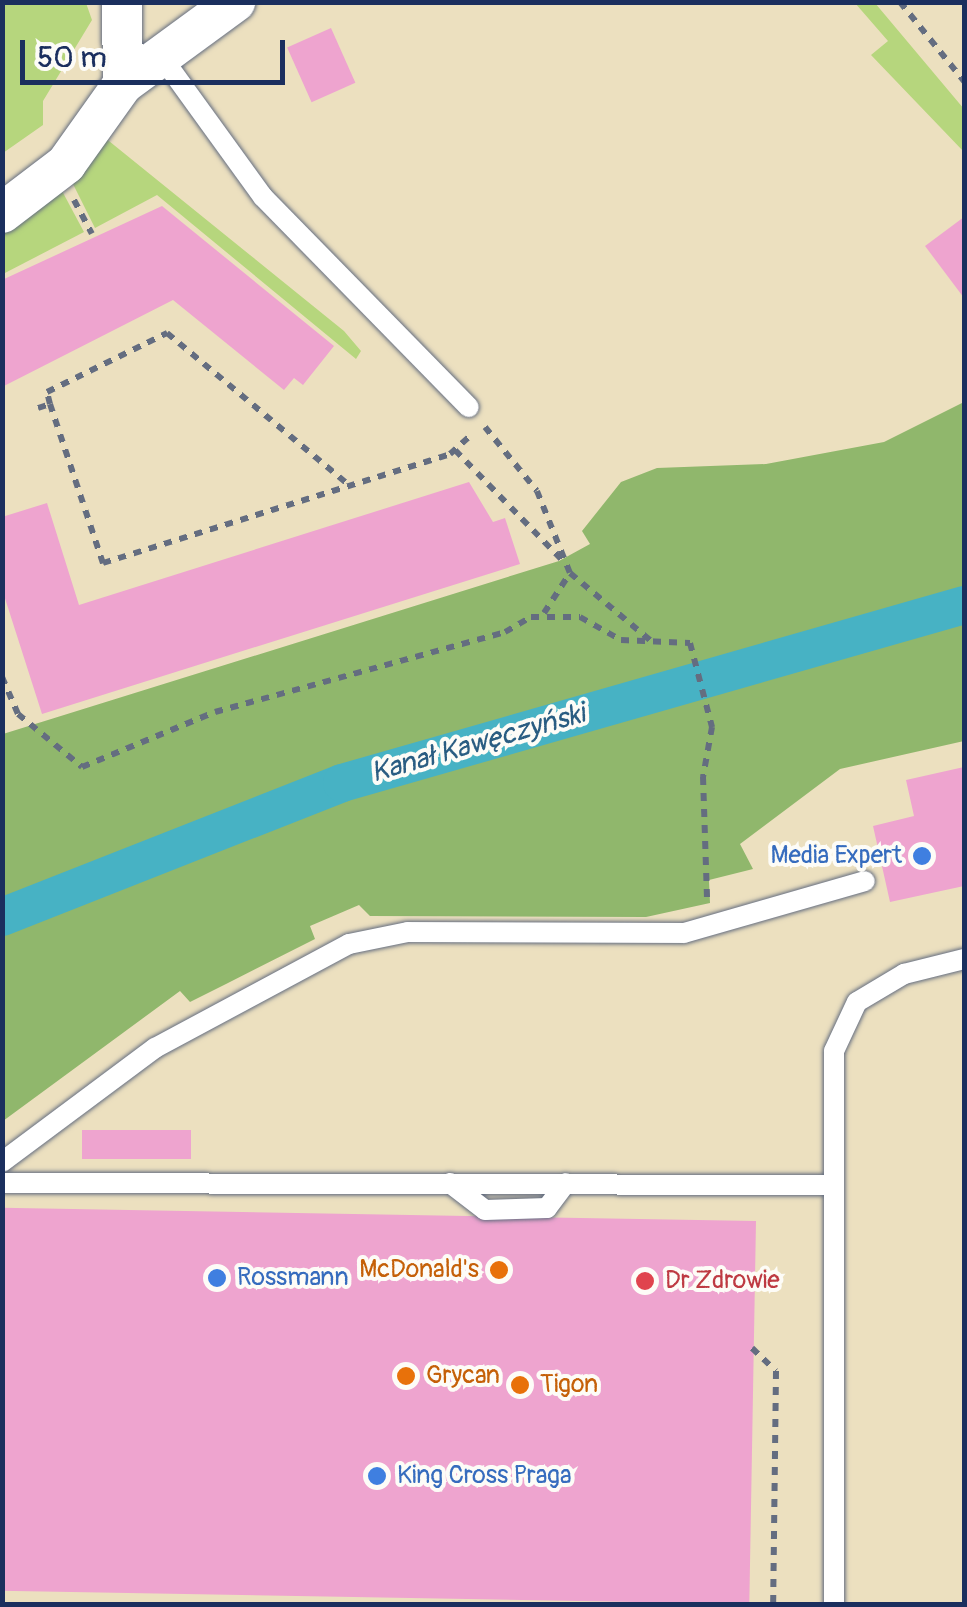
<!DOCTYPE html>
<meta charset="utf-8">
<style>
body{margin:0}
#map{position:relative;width:967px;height:1607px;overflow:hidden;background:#ece0bf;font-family:Pangolin,sans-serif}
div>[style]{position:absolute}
.green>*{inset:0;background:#b6d67d}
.forest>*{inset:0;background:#90b76c}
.canal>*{height:38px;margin:-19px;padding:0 19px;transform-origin:19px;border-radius:19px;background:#47b2c4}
.building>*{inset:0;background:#eea4cf;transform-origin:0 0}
.path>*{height:6px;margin-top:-3px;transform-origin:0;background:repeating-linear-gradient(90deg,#646d80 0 8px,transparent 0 16px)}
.roads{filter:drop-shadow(0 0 2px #646d80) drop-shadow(0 0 2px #646d80)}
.service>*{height:20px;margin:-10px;padding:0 10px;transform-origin:10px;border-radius:10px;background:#fff}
.minor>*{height:40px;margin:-20px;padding:0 20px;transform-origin:20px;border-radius:20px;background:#fff}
.dots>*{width:28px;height:28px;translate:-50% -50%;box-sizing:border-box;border:5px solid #fdfcf7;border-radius:50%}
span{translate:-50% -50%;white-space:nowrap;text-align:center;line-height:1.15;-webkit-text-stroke:8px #fdfcf7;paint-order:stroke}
.shop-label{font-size:25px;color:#366cbe}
.right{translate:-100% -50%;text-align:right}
.left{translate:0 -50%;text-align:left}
.food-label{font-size:25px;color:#c56008}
.health-label{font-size:25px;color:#be3a42}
.water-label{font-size:28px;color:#2a5d82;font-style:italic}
.frame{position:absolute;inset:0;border:5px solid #1b2f5e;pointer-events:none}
.scale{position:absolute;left:20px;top:40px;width:265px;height:45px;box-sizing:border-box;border:5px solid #1b2f5e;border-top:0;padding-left:12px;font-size:30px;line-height:35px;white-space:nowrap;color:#1b2f5e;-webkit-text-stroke:8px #fdfcf7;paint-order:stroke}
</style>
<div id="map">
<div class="green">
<div style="clip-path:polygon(3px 2px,86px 3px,92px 20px,43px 101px,43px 125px,3px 153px)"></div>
<div style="clip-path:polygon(855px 3px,875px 3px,964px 109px,964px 152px,871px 55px,888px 41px)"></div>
<div style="clip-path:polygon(104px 137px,344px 331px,361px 351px,356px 359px,157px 195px,95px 228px,71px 180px)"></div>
<div style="clip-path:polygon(61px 189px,84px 232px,3px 274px,3px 231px)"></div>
</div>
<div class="forest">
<div style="clip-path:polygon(964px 402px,964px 741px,840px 769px,740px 844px,753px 869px,709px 880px,710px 903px,646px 917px,370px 916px,359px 905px,310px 926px,315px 939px,226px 984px,190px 1002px,180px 991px,3px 1121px,3px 734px,559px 561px,590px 544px,582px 531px,621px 482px,657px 468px,766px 464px,884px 442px)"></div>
</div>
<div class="canal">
<div style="left:2px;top:917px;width:365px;rotate:-21.5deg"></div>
<div style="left:342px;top:783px;width:647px;rotate:-15.97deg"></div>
</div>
<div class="building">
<div style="left:331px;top:28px;width:60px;height:48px;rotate:66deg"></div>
<div style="clip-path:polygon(162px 206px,334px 346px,303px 385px,294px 378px,284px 390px,173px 300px,2px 387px,2px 280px)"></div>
<div style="clip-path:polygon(964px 217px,964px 298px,925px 246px)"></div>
<div style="clip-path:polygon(469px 482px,493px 522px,505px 518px,520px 564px,42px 714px,2px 589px,2px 517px,47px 503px,79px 605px)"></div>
<div style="clip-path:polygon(964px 767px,964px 886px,890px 902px,873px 826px,914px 816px,906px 780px)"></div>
<div style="left:82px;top:1130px;width:109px;height:29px"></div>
<div style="left:756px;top:1221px;width:383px;height:754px;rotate:91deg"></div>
</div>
<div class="path">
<div style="left:900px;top:2px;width:102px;rotate:51deg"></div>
<div style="left:74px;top:200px;width:38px;rotate:62deg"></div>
<div style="left:50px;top:404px;width:12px;rotate:-104deg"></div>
<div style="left:47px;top:392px;width:134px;rotate:-26.2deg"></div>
<div style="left:167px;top:333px;width:237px;rotate:39.9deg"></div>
<div style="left:38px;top:408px;width:13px;rotate:-18deg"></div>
<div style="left:50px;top:404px;width:168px;rotate:71.6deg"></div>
<div style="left:103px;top:563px;width:364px;rotate:-17.4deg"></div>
<div style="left:450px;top:454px;width:28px;rotate:-42deg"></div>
<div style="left:485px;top:427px;width:82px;rotate:50.9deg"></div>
<div style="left:537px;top:491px;width:88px;rotate:68.1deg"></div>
<div style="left:570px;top:573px;width:106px;rotate:40deg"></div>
<div style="left:455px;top:450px;width:158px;rotate:45.8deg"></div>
<div style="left:544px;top:613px;width:48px;rotate:-57deg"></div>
<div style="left:2px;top:677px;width:40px;rotate:66.6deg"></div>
<div style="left:18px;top:714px;width:83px;rotate:39.6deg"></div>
<div style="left:82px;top:767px;width:144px;rotate:-22.5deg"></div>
<div style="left:215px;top:712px;width:301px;rotate:-15.4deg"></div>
<div style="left:505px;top:632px;width:30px;rotate:-30deg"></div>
<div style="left:531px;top:617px;width:49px"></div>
<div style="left:580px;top:617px;width:47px;rotate:29.3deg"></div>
<div style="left:621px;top:640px;width:69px;rotate:2.5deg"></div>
<div style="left:690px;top:643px;width:87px;rotate:75.3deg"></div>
<div style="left:712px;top:727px;width:51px;rotate:100.2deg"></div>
<div style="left:703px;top:777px;width:122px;rotate:88.1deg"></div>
<div style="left:752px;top:1348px;width:33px;rotate:44deg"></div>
<div style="left:776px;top:1371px;width:233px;rotate:90.7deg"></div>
</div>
<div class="roads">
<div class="service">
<div style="left:161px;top:56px;width:174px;rotate:54.1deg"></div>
<div style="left:263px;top:197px;width:294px;rotate:45.6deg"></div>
<div style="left:2px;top:1162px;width:191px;rotate:-36.7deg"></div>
<div style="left:155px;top:1048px;width:220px;rotate:-28.2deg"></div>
<div style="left:349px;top:944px;width:60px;rotate:-11.5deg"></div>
<div style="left:408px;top:932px;width:276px;rotate:0.2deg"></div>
<div style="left:684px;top:933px;width:188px;rotate:-16deg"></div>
<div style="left:2px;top:1183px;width:828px;rotate:0.14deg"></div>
<div style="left:450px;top:1183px;width:44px;rotate:37.6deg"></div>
<div style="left:485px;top:1210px;width:62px;rotate:-1.8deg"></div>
<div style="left:547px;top:1208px;width:31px;rotate:-53deg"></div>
<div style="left:834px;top:1604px;width:553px;rotate:-90deg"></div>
<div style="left:834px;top:1051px;width:54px;rotate:-64.9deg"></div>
<div style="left:857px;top:1002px;width:55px;rotate:-30.8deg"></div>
<div style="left:904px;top:974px;width:62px;rotate:-14deg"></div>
</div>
<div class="minor">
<div style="left:122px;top:2px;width:82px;rotate:89.3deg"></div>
<div style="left:2px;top:213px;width:81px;rotate:-37.4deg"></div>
<div style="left:66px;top:164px;width:98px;rotate:-54.5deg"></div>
<div style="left:123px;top:84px;width:139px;rotate:-36.2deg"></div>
</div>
</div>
<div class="dots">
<div style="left:922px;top:856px;background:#3f7fe0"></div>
<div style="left:499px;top:1270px;background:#e8710a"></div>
<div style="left:217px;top:1278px;background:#3f7fe0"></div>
<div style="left:645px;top:1281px;background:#e0444e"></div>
<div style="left:406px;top:1376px;background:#e8710a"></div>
<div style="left:520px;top:1385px;background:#e8710a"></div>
<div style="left:377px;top:1476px;background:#3f7fe0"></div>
</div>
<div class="shop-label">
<span class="right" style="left:902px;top:856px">Media Expert</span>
<span class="left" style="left:237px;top:1278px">Rossmann</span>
<span class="left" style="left:397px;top:1476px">King Cross Praga</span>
</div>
<div class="food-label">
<span class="right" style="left:479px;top:1270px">McDonald's</span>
<span class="left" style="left:426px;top:1376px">Grycan</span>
<span class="left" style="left:540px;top:1385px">Tigon</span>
</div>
<div class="health-label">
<span class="left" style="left:665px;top:1281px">Dr Zdrowie</span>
</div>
<div class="water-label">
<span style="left:478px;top:744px;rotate:-16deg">Kanał Kawęczyński</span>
</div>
<div class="frame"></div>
<div class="scale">50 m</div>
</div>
